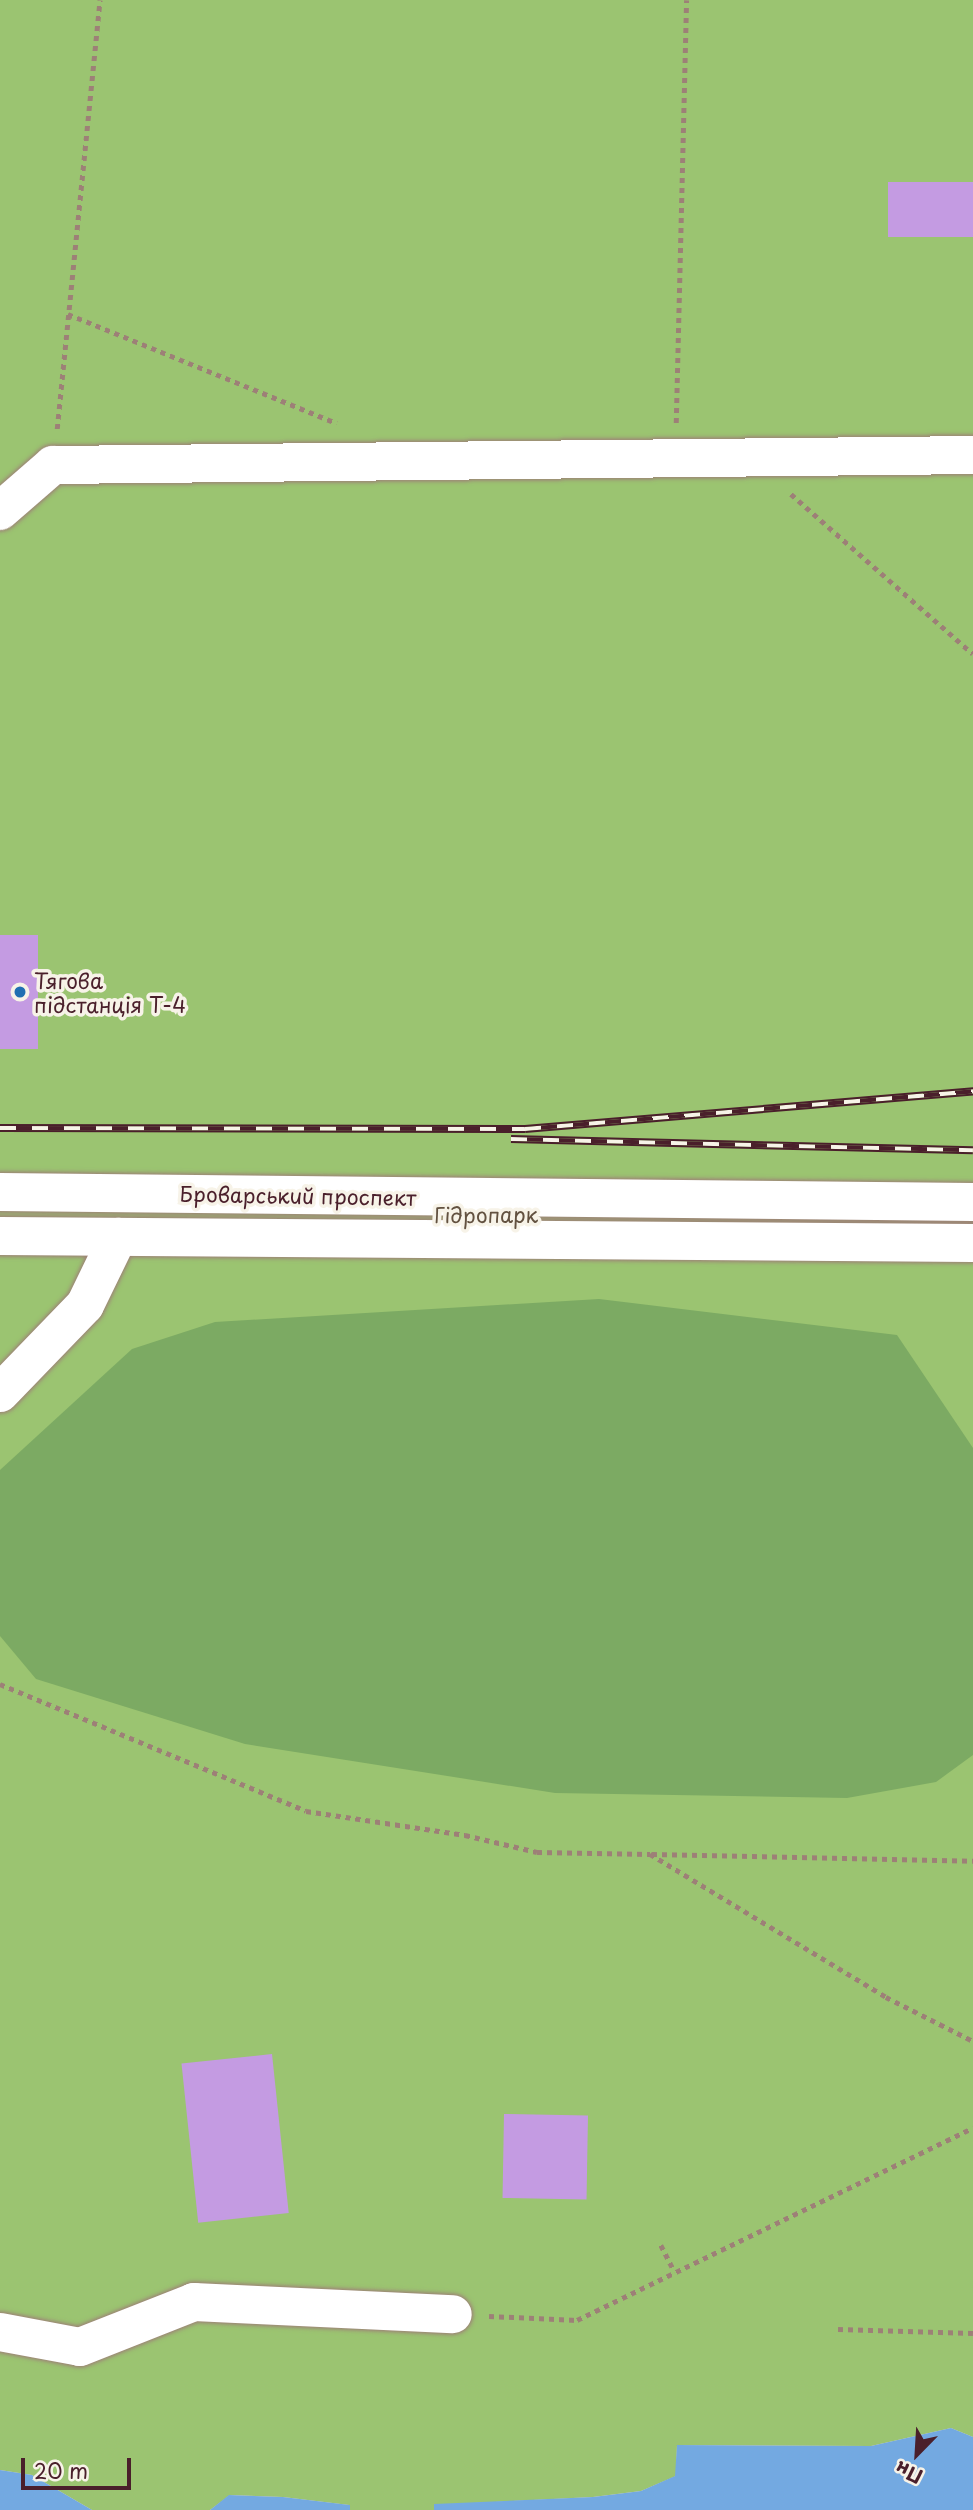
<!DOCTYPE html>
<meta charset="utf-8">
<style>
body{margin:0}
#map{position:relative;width:973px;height:2510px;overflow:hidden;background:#f0e1c3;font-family:"Playpen Sans",sans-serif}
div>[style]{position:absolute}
.green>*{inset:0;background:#9bc471}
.forest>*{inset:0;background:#7caa63}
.water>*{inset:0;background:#73a9e1}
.building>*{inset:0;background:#c49be2;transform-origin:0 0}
.path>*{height:4.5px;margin-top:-2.25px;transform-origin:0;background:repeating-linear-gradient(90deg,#9d8077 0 5px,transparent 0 10px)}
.roads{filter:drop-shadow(0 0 2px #9d8077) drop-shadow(0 0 2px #9d8077)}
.minor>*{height:38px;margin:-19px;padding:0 19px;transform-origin:19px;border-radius:19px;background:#fff}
.major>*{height:38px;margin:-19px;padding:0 19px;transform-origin:19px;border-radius:19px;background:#fff}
.rail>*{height:8px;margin-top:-4px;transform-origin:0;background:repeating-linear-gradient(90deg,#f7f3e8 0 16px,#4a1f2b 0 32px);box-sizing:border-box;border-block:2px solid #4a1f2b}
.dots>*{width:19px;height:19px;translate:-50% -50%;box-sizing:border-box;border:4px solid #f7f3e8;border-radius:50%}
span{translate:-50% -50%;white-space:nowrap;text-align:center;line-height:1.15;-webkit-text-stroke:7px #f7f3e8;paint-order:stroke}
.poi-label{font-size:21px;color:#4a1f2b}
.left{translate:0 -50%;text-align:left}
.street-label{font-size:21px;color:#4a1f2b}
.park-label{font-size:21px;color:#625140}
.north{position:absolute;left:882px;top:2419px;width:70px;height:70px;-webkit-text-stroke:5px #f7f3e8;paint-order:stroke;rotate:204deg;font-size:19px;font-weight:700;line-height:28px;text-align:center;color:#4a1f2b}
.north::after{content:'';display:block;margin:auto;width:24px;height:32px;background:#4a1f2b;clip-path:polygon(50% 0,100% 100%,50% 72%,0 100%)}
.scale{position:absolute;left:21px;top:2458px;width:110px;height:32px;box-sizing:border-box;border:4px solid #4a1f2b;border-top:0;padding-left:9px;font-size:21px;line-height:24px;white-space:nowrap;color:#4a1f2b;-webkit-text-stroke:5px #f7f3e8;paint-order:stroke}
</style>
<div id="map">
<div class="green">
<div style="clip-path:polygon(0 0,973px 0,973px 2437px,951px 2428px,871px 2446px,677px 2445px,676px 2476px,641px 2491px,593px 2497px,434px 2505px,434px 2510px,350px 2510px,349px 2505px,283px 2497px,230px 2495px,210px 2510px,92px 2510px,32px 2475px,0 2470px)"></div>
</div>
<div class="forest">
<div style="clip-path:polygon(599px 1299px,897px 1335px,973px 1448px,973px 1755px,936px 1782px,847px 1798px,555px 1793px,245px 1744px,36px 1679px,0 1636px,0 1470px,132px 1349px,215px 1322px)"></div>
</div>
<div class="water">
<div style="clip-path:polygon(951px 2428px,973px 2437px,973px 2510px,434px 2510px,434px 2504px,593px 2497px,641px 2491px,675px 2476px,677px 2445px,871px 2446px)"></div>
<div style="clip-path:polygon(0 2470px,32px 2475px,92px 2510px,0 2510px)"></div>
<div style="clip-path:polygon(229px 2495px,283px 2497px,350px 2505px,350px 2510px,210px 2510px)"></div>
</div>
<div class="building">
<div style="left:973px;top:182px;width:55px;height:85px;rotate:90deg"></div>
<div style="left:0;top:935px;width:38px;height:114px"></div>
<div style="left:272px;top:2054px;width:160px;height:91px;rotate:84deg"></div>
<div style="left:504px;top:2114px;width:84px;height:84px;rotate:1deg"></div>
</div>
<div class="path">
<div style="left:68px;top:314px;width:290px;rotate:22.1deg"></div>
<div style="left:676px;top:423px;width:423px;rotate:-88.6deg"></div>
<div style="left:57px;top:429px;width:431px;rotate:-84.3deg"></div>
<div style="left:791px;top:494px;width:242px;rotate:41.3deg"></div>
<div style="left:0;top:1684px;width:331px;rotate:22.5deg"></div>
<div style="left:306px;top:1811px;width:161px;rotate:8.6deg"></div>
<div style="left:465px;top:1835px;width:74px;rotate:13.3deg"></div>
<div style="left:537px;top:1852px;width:113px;rotate:1deg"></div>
<div style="left:650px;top:1854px;width:276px;rotate:31.2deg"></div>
<div style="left:886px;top:1997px;width:97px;rotate:26.8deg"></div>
<div style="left:652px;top:1854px;width:321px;rotate:1.2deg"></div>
<div style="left:661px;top:2245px;width:30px;rotate:63deg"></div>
<div style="left:489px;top:2316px;width:88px;rotate:2.6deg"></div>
<div style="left:577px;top:2320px;width:440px;rotate:-25.9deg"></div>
<div style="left:838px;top:2329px;width:135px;rotate:1.7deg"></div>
</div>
<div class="roads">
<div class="minor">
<div style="left:0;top:511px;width:70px;rotate:-41deg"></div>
<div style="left:53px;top:465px;width:920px;rotate:-0.62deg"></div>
<div style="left:0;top:1393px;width:122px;rotate:-46deg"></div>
<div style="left:85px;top:1305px;width:76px;rotate:-64.1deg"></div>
<div style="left:0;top:2332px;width:81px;rotate:10.6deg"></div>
<div style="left:80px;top:2347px;width:123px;rotate:-21.5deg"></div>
<div style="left:194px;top:2302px;width:259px;rotate:2.7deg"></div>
</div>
<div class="major">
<div style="left:0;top:1192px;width:973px;rotate:0.59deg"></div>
<div style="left:0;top:1236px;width:973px;rotate:0.41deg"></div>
</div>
</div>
<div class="rail">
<div style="left:0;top:1128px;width:525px;rotate:0.11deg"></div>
<div style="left:525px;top:1129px;width:450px;rotate:-4.8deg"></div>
<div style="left:511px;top:1139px;width:462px;rotate:1.4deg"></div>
</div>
<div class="dots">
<div style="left:20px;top:992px;background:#1f6fb2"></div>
</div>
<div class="poi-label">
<span class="left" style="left:34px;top:992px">Тягова<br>підстанція Т-4</span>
</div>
<div class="street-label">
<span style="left:298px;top:1195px;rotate:1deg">Броварський проспект</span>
</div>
<div class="park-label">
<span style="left:486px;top:1214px">Гідропарк</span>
</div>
<div class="north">Пн</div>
<div class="scale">20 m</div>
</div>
